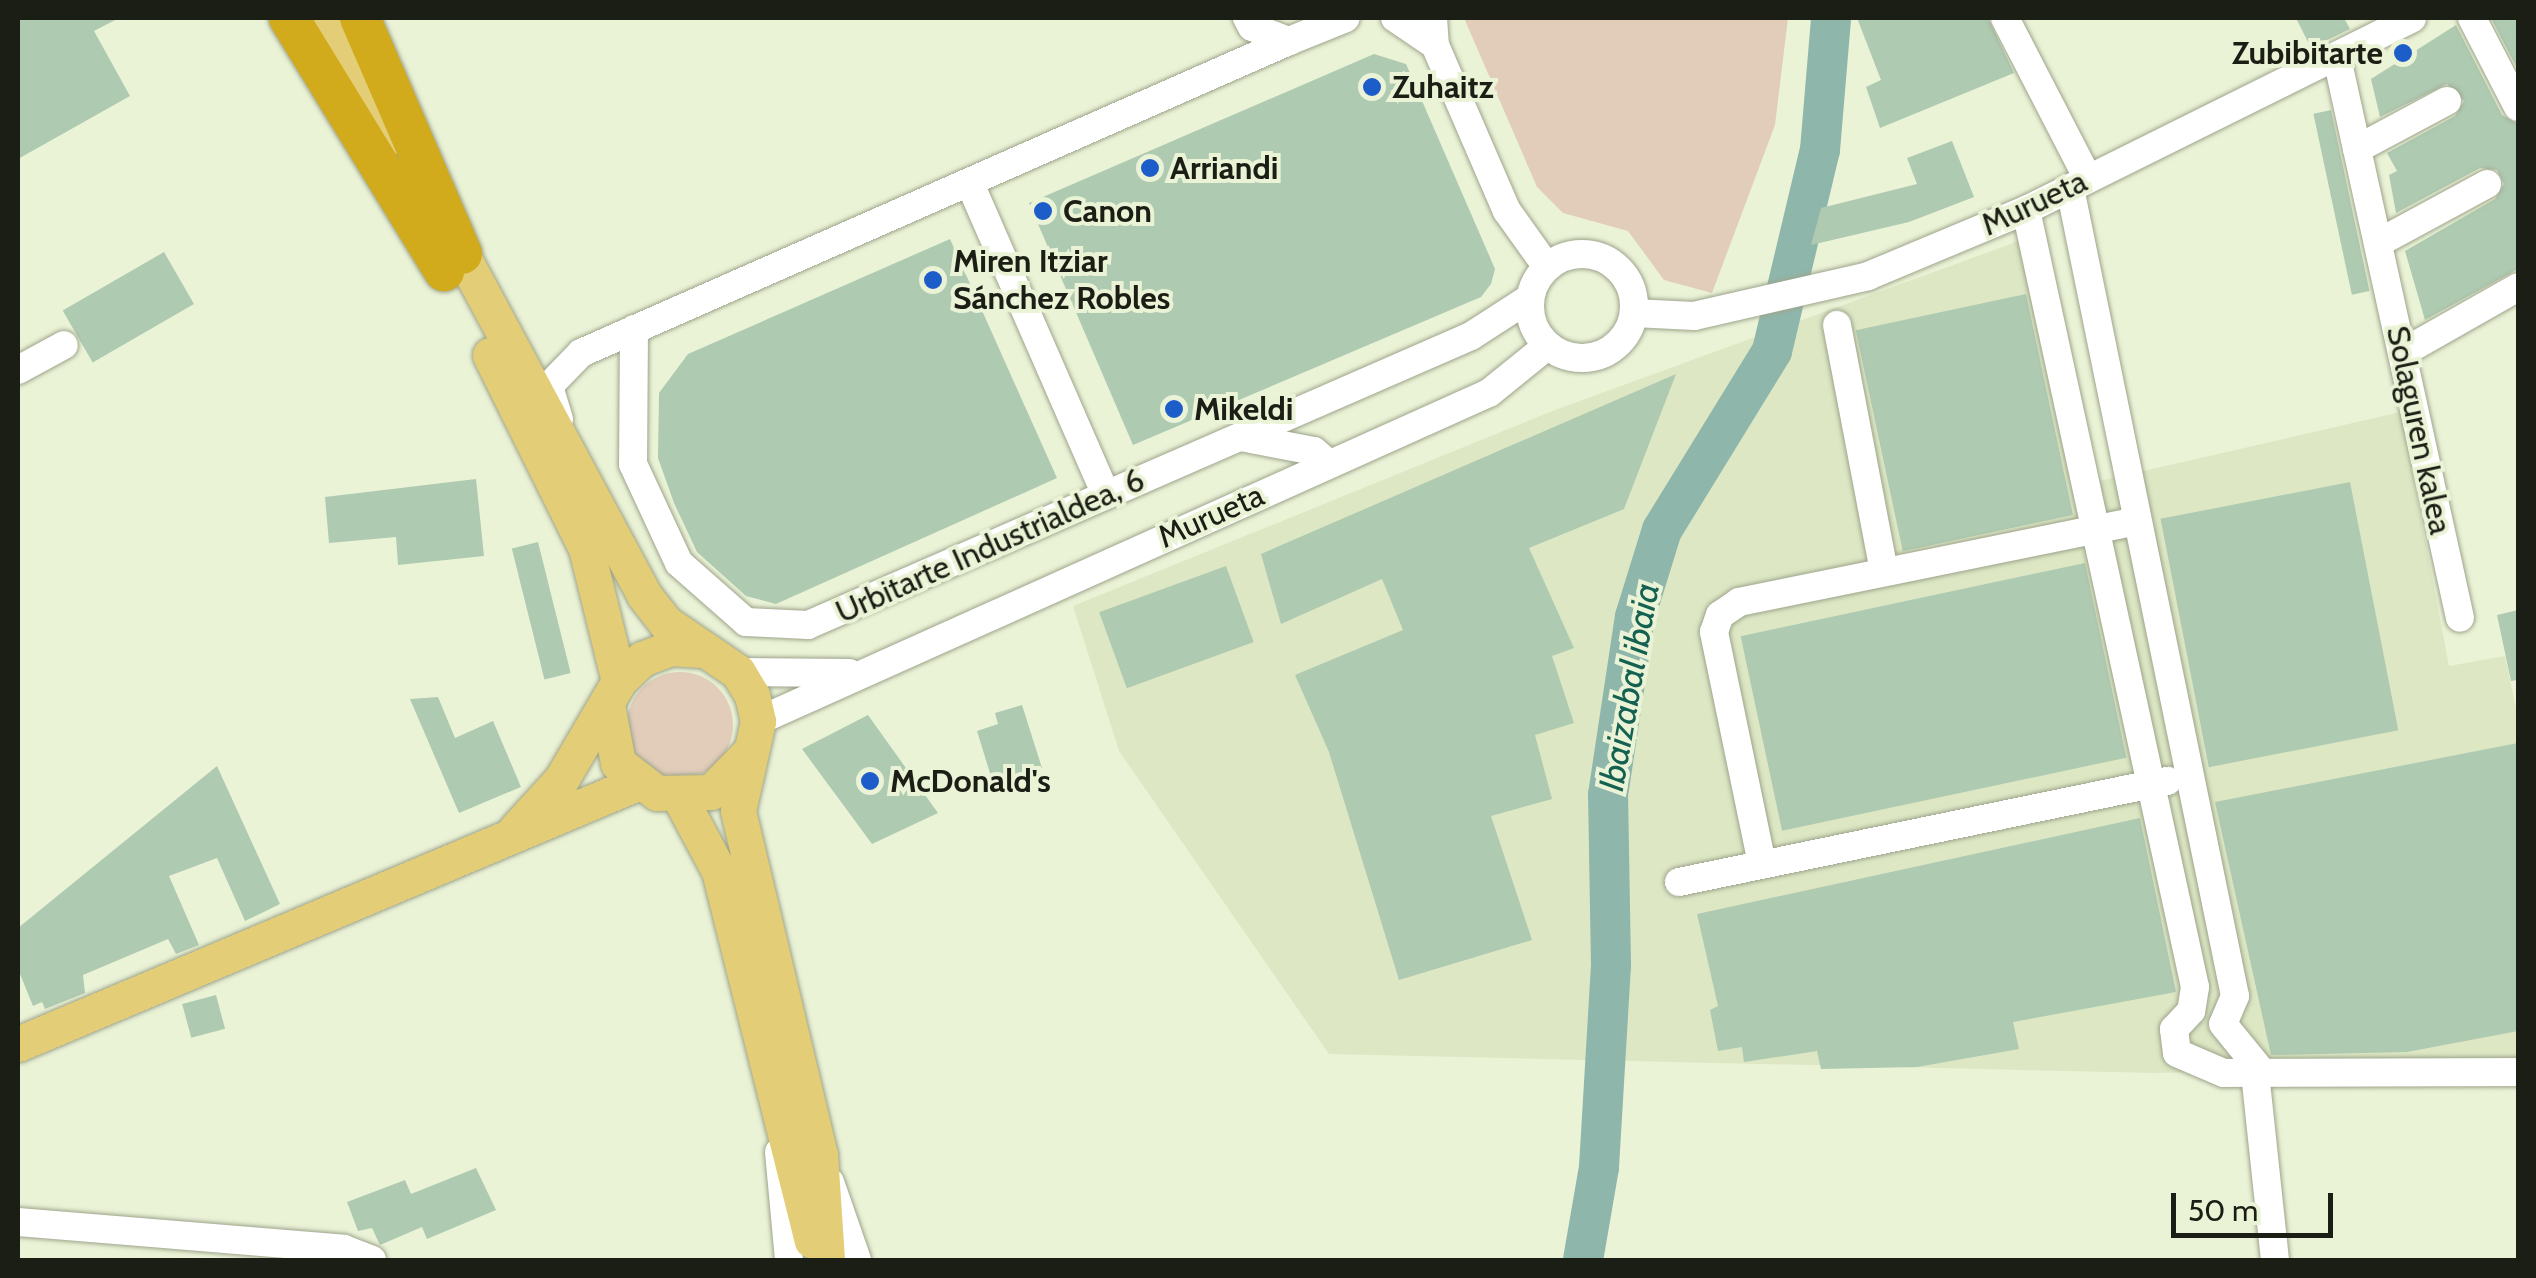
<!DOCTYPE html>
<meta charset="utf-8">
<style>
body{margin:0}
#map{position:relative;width:2536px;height:1278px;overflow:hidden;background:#ebf3d7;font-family:Cabin,sans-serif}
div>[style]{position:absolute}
.built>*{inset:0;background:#dde7c4}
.green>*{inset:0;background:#e2cdba}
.round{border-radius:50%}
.river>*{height:40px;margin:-20px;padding:0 20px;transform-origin:20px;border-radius:20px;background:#8fb6ab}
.building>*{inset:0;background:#aecab1;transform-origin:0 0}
.roads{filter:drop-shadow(0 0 2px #9da48b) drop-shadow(0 0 2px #9da48b)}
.minor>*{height:28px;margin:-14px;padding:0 14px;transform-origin:14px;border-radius:14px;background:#fff}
.minor>.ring{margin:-14px;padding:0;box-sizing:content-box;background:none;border:28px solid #fff;border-radius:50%}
.major>*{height:35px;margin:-17.5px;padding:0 17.5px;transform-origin:17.5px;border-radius:17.5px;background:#e3cd77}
.highway>*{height:40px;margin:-20px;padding:0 20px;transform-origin:20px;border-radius:20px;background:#d1ab1c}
.dots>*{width:28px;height:28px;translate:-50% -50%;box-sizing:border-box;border:5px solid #ebf3d7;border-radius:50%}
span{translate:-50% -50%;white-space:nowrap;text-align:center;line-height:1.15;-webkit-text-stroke:8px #ebf3d7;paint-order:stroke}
.poi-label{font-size:32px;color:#1b1e14;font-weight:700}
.right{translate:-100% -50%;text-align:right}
.left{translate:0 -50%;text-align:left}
.street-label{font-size:32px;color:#1b1e14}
.water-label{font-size:35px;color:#146051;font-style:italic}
.frame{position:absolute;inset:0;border:20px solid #1b1e14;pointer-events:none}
.scale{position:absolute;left:2171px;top:1193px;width:162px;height:45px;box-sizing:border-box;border:5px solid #1b1e14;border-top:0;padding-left:12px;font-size:30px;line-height:35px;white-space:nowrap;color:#1b1e14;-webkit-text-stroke:8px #ebf3d7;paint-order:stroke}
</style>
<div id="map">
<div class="built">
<div style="clip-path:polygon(2027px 238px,2078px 486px,2401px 412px,2449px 666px,2505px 656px,2518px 717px,2518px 1065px,2154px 1073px,1329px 1054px,1119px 751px,1073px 606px,1555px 410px)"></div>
</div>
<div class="green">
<div style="clip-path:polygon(1464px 18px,1788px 18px,1775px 125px,1712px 293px,1664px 280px,1628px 231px,1563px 213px,1537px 187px)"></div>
<div class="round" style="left:627px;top:672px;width:106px;height:106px"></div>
</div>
<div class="river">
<div style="left:1583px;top:1260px;width:94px;rotate:-80.2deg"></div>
<div style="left:1599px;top:1167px;width:202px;rotate:-86.6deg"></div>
<div style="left:1611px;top:965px;width:170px;rotate:-91deg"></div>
<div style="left:1608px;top:795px;width:180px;rotate:-81.4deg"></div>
<div style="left:1635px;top:617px;width:91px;rotate:-72.8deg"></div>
<div style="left:1662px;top:530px;width:210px;rotate:-58.4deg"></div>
<div style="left:1772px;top:351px;width:207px;rotate:-76.6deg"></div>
<div style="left:1820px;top:150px;width:132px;rotate:-85.2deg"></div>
</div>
<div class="building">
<div style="clip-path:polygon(18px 18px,119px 18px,94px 31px,130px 96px,18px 159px)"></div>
<div style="clip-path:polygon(1857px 18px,1988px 18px,2014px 73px,1880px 128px,1866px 87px,1881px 80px)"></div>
<div style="clip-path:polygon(2296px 18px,2344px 18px,2350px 29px,2311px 48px)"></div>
<div style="clip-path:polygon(2491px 18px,2518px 18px,2518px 70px)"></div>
<div style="clip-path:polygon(2456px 25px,2502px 115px,2518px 124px,2518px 269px,2425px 320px,2405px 251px,2495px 199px,2504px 184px,2497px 170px,2480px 168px,2396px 213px,2389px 175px,2397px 171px,2387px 153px,2455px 116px,2464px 101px,2447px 84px,2380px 117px,2371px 79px)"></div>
<div style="clip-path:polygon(1374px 54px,1406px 64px,1495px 269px,1491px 284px,1481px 297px,1133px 445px,1029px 203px)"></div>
<div style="left:2331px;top:110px;width:185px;height:18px;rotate:78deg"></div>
<div style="clip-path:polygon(1952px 141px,1974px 197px,1909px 222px,1811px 245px,1821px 208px,1917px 184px,1907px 158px)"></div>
<div style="clip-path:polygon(950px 239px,1057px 478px,776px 604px,746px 596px,697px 552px,674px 503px,658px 458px,659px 393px,688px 354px)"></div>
<div style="left:164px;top:252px;width:60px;height:117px;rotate:60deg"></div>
<div style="left:2026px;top:294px;width:226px;height:174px;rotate:78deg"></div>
<div style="clip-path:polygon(1676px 374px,1624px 509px,1529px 548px,1574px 648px,1552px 656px,1574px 723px,1535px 735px,1552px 799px,1491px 816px,1532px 940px,1399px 980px,1329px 752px,1295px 675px,1403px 630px,1382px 579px,1281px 624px,1261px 554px)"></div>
<div style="clip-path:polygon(476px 479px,484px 556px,398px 565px,396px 537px,329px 543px,325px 497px)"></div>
<div style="left:2350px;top:482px;width:253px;height:193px;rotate:79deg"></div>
<div style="left:538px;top:542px;width:135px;height:27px;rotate:76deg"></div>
<div style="left:2085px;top:563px;width:199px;height:352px;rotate:78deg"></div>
<div style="left:1226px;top:566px;width:81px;height:135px;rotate:70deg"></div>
<div style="clip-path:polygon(2518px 610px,2518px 680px,2511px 681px,2497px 615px)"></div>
<div style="clip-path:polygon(438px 697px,455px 738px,493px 721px,521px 787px,459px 813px,410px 699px)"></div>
<div style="clip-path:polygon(1022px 705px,1042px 768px,993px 783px,977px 731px,998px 724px,995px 713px)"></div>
<div style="clip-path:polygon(868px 715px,938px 813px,872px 844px,802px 749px)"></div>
<div style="clip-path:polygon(2518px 743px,2518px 1031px,2407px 1052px,2271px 1055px,2215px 802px)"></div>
<div style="clip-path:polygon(217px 766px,280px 904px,245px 921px,217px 858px,169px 876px,199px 945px,176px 954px,168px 939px,83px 975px,85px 993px,45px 1009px,42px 1002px,33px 1006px,18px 969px,18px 928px)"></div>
<div style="clip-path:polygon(2140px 818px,2176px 992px,2013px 1022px,2019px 1049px,1917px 1067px,1821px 1069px,1817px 1051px,1744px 1062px,1742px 1047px,1718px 1051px,1710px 1010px,1718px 1006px,1697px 914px)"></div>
<div style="left:216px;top:995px;width:35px;height:35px;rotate:75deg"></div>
<div style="clip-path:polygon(476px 1168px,496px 1210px,427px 1239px,422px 1227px,380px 1245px,372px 1228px,358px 1231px,347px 1202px,405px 1180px,411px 1194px)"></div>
</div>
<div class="roads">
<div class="minor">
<div style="left:1247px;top:18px;width:10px;rotate:61deg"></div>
<div style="left:1252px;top:27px;width:40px;rotate:21deg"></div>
<div style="left:1289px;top:41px;width:61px;rotate:-22deg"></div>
<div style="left:1395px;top:18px;width:48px;rotate:34deg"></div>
<div style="left:1433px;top:18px;width:27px;rotate:86deg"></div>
<div style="left:1435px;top:45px;width:181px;rotate:66.6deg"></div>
<div style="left:1507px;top:211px;width:69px;rotate:54.5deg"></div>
<div style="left:2005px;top:18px;width:181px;rotate:62.7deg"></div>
<div style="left:2472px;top:18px;width:100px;rotate:62.7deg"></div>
<div style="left:2337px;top:58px;width:573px;rotate:77.61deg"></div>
<div style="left:2357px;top:149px;width:102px;rotate:-28.1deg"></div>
<div style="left:971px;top:186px;width:337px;rotate:66.4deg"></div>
<div style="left:2070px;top:188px;width:825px;rotate:78.46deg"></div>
<div style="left:2235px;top:996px;width:30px;rotate:113deg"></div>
<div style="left:2223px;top:1024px;width:62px;rotate:50.9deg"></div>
<div style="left:2026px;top:210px;width:795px;rotate:77.73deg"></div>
<div style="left:2195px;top:987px;width:24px;rotate:99deg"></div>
<div style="left:2191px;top:1011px;width:25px;rotate:133deg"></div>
<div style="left:2174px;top:1029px;width:24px;rotate:83deg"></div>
<div style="left:2177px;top:1053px;width:51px;rotate:23.1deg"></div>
<div style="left:2224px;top:1073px;width:294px;rotate:-0.2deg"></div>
<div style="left:2378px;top:243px;width:124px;rotate:-28.4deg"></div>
<div class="ring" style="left:1530px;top:254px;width:76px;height:76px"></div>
<div style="left:1634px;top:313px;width:60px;rotate:2.9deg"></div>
<div style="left:1694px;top:316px;width:179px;rotate:-12.9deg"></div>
<div style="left:1868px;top:276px;width:171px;rotate:-22.7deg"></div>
<div style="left:2026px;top:210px;width:431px;rotate:-26.4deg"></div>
<div style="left:1837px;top:325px;width:251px;rotate:79.2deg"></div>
<div style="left:634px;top:329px;width:135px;rotate:90.4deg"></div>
<div style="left:633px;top:464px;width:109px;rotate:65.1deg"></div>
<div style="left:679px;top:563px;width:89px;rotate:41.4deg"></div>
<div style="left:746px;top:622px;width:62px;rotate:2.8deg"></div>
<div style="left:808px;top:625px;width:723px;rotate:-23.55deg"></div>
<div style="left:1471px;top:336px;width:70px;rotate:-32.8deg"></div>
<div style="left:2402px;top:353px;width:133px;rotate:-29.6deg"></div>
<div style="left:18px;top:370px;width:52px;rotate:-28.5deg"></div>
<div style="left:559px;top:419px;width:34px;rotate:-107deg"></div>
<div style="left:549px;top:386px;width:46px;rotate:-45.9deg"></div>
<div style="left:581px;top:353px;width:774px;rotate:-23.78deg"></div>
<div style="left:1241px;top:437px;width:74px;rotate:10.9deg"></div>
<div style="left:1314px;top:451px;width:20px;rotate:41deg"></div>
<div style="left:738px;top:672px;width:111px;rotate:0.5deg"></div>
<div style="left:758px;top:721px;width:801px;rotate:-24.17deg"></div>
<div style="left:1489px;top:393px;width:75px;rotate:-39deg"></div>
<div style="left:1762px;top:864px;width:237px;rotate:-101.7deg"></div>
<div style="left:1714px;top:632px;width:18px;rotate:-71deg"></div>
<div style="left:1720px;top:615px;width:23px;rotate:-34deg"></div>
<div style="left:1739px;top:602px;width:405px;rotate:-11.5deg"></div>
<div style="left:1679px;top:882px;width:499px;rotate:-11.7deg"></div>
<div style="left:2255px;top:1073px;width:188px;rotate:83.9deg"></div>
<div style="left:779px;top:1152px;width:108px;rotate:84.7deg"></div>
<div style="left:830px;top:1182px;width:83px;rotate:70.9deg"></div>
<div style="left:18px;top:1222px;width:327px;rotate:4.7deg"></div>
<div style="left:344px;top:1249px;width:30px;rotate:21deg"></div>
</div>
<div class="major">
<div style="left:328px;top:18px;width:135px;rotate:60.8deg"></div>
<div style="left:448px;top:229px;width:415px;rotate:61.8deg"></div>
<div style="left:644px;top:595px;width:36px;rotate:52deg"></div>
<div style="left:666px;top:623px;width:87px;rotate:34.2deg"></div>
<div style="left:738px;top:672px;width:27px;rotate:59deg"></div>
<div style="left:752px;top:695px;width:27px;rotate:77deg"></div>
<div style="left:758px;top:721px;width:92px;rotate:102.5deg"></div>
<div style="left:738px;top:811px;width:353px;rotate:76.6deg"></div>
<div style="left:820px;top:1154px;width:106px;rotate:86.2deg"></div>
<div style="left:490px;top:355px;width:216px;rotate:63.6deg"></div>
<div style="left:586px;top:548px;width:137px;rotate:76.1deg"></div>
<div style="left:608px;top:710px;width:54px;rotate:79.3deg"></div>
<div style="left:618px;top:763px;width:49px;rotate:37.6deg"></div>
<div style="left:657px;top:793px;width:54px;rotate:-1.1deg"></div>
<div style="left:711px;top:792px;width:53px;rotate:-45.8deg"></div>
<div style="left:680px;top:798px;width:83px;rotate:61.9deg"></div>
<div style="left:719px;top:871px;width:381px;rotate:75.9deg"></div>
<div style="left:516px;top:829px;width:67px;rotate:-47.4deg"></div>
<div style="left:561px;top:780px;width:115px;rotate:-59.6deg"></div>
<div style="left:619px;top:681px;width:32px;rotate:-44deg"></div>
<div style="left:642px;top:659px;width:31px;rotate:-21deg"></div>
<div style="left:671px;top:648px;width:31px;rotate:4deg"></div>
<div style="left:18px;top:1044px;width:672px;rotate:-22.86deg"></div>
</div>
<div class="highway">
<div style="left:289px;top:18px;width:297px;rotate:58.5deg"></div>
<div style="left:360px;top:18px;width:257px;rotate:66.6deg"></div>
</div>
</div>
<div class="dots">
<div style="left:2403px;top:53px;background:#1c5dc9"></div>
<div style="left:1372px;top:87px;background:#1c5dc9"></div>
<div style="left:1150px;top:168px;background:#1c5dc9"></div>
<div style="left:1043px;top:211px;background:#1c5dc9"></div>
<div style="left:933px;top:280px;background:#1c5dc9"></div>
<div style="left:1174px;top:409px;background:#1c5dc9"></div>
<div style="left:870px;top:781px;background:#1c5dc9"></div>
</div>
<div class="poi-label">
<span class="right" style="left:2383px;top:53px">Zubibitarte</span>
<span class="left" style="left:1392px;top:87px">Zuhaitz</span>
<span class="left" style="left:1170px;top:168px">Arriandi</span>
<span class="left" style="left:1063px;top:211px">Canon</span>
<span class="left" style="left:953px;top:280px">Miren Itziar<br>Sánchez Robles</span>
<span class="left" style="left:1194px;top:409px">Mikeldi</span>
<span class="left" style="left:890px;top:781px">McDonald's</span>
</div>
<div class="street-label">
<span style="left:2034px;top:203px;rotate:-25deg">Murueta</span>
<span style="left:2419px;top:430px;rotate:78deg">Solaguren kalea</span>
<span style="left:1211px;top:516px;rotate:-24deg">Murueta</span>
<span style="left:990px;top:546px;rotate:-24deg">Urbitarte Industrialdea, 6</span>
</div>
<div class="water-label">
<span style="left:1629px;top:687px;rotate:-80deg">Ibaizabal ibaia</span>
</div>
<div class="frame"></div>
<div class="scale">50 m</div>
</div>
